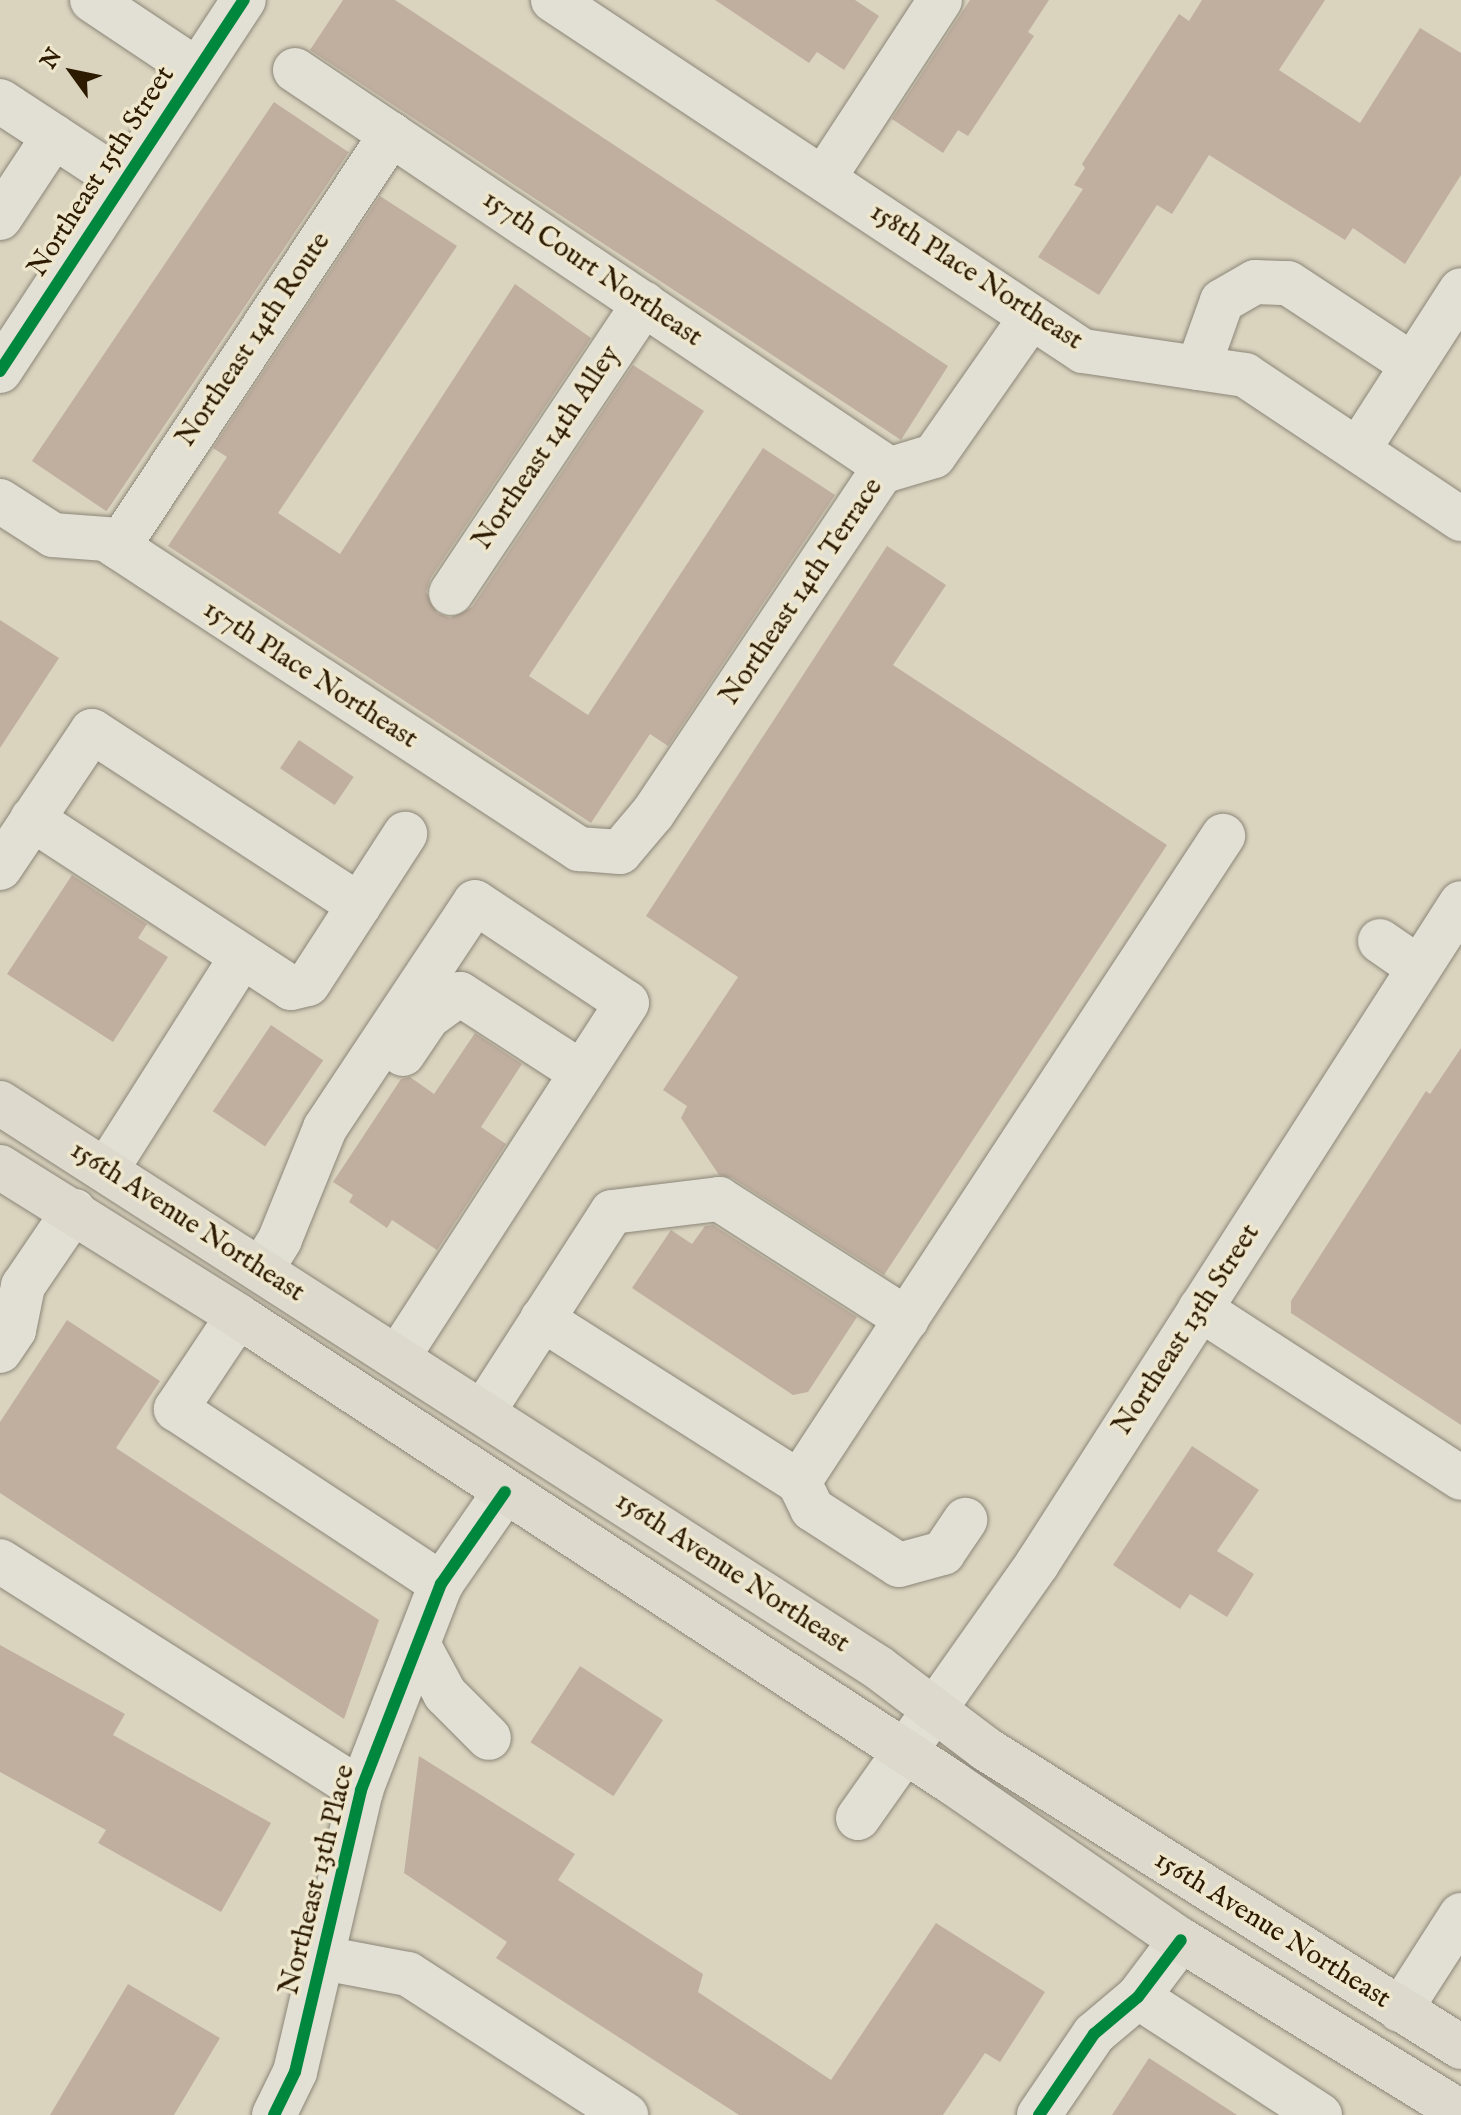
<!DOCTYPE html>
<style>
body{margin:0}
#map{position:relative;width:1461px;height:2115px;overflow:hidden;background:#dad4bf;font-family:"IM FELL English",serif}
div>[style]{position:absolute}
.building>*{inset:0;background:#c0af9f;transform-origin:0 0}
.roads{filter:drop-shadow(0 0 2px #8c8678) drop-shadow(0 0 2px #8c8678)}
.minor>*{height:44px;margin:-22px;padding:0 22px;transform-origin:22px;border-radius:22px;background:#e2dfd4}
.major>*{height:44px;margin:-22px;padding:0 22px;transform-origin:22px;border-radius:22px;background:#dddacd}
.cycleway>*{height:12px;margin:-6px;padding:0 6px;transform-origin:6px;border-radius:6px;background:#00873e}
span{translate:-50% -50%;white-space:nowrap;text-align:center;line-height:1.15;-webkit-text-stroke:7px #eee7ce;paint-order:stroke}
.street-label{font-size:28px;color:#2d1b01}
.north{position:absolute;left:32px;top:32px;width:80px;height:80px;-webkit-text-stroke:6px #eee7ce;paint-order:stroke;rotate:303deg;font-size:22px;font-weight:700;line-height:32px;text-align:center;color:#2d1b01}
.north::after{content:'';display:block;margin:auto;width:28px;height:36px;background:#2d1b01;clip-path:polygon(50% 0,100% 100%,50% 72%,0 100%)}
</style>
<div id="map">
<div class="building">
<div style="clip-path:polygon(343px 0,395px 0,948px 366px,901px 440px,310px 50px)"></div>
<div style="clip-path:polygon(715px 0,855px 0,879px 16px,844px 70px,817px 52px,809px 63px)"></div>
<div style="clip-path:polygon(970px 0,1049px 0,1028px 32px,1034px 36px,968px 136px,958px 130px,943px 153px,892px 119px)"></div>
<div style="clip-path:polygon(1202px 0,1325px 0,1279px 70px,1360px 123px,1420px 28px,1461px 53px,1461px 175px,1405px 264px,1353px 228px,1345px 240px,1209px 155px,1172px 214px,1157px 205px,1099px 295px,1038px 257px,1083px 189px,1074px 185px,1085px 168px,1082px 164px,1179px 14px,1189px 21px)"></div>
<div style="left:274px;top:102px;width:90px;height:433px;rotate:34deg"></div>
<div style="clip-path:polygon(380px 196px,457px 246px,278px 513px,340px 554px,515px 284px,591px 338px,430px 579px,426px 592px,437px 613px,450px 618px,472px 607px,633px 365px,704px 411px,529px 676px,588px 715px,763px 448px,835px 495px,668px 746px,650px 734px,591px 823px,168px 546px,227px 457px,213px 448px)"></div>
<div style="clip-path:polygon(887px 546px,946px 585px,893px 665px,1167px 845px,884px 1275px,732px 1178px,719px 1175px,681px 1118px,687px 1106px,663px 1090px,738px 977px,646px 916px)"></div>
<div style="clip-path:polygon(0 620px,59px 658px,0 748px)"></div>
<div style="left:299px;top:740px;width:66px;height:34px;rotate:34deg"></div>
<div style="clip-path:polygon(72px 875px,147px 924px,138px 938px,168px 957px,113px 1042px,7px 974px)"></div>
<div style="left:271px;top:1025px;width:63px;height:104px;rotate:34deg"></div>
<div style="clip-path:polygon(475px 1033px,522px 1064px,481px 1127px,506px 1144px,437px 1250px,392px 1220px,387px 1228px,349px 1202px,353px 1195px,333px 1182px,401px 1079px,410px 1077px,434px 1094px)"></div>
<div style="clip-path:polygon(1461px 1048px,1461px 1425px,1291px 1313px,1291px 1301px,1426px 1091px,1430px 1094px)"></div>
<div style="clip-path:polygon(713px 1225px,857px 1317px,808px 1392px,793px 1395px,632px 1288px,671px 1230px,692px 1244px,705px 1226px)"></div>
<div style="clip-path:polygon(67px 1320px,160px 1381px,116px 1448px,379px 1620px,344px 1719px,0 1493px,0 1422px)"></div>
<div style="clip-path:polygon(1192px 1446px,1259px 1490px,1217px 1551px,1254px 1574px,1227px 1617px,1190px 1594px,1180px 1609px,1113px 1565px)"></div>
<div style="clip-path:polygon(0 1645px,125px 1714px,113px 1735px,271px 1823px,221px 1912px,98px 1843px,106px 1830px,0 1772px)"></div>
<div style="left:580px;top:1666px;width:99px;height:91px;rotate:33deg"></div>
<div style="clip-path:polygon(419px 1756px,575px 1854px,558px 1880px,703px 1974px,698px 1992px,831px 2080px,936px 1923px,1045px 1992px,1000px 2062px,985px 2053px,943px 2115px,739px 2115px,496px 1958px,507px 1942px,404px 1873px)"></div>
<div style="clip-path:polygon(128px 1984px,220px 2038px,174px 2115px,50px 2115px)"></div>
<div style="clip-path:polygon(1149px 2058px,1237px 2115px,1112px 2115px)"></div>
</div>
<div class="roads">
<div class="minor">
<div style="left:92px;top:0;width:126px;rotate:33.7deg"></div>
<div style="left:553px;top:0;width:636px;rotate:33.52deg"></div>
<div style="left:1083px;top:351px;width:164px;rotate:8.4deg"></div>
<div style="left:1245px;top:375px;width:260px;rotate:33.7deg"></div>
<div style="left:295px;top:70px;width:716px;rotate:33.89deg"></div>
<div style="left:0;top:101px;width:148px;rotate:33.2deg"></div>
<div style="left:825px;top:176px;width:210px;rotate:-56.8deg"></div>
<div style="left:0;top:218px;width:98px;rotate:-56.6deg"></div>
<div style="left:1198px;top:368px;width:71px;rotate:-70.3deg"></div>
<div style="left:1222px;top:301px;width:38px;rotate:-30deg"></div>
<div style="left:1255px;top:282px;width:33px;rotate:2deg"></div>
<div style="left:1288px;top:283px;width:149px;rotate:33.3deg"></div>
<div style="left:0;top:371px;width:444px;rotate:-56.7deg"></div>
<div style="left:1358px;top:450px;width:190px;rotate:-57.2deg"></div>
<div style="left:0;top:501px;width:63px;rotate:32.7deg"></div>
<div style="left:53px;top:535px;width:53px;rotate:4.3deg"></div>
<div style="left:106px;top:539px;width:566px;rotate:33.24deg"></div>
<div style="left:579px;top:849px;width:41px;rotate:4.2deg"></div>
<div style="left:620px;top:852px;width:51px;rotate:-49.8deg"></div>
<div style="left:653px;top:813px;width:410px;rotate:-56.2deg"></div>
<div style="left:881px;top:472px;width:55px;rotate:-16.8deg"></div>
<div style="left:934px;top:456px;width:167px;rotate:-55deg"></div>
<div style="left:118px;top:547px;width:495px;rotate:-56.5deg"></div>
<div style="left:451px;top:593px;width:348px;rotate:-56.3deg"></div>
<div style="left:32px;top:819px;width:309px;rotate:33.1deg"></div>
<div style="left:291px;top:988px;width:17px;rotate:-13deg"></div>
<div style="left:308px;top:984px;width:179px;rotate:-57.1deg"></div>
<div style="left:0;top:868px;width:165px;rotate:-56.1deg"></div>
<div style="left:92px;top:731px;width:319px;rotate:33.1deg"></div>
<div style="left:1380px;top:941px;width:47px;rotate:34.7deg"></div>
<div style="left:403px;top:1054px;width:45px;rotate:-56deg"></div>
<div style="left:428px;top:1017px;width:39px;rotate:-36deg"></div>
<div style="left:460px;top:994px;width:145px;rotate:32.9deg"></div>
<div style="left:107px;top:1169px;width:252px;rotate:-57.6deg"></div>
<div style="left:261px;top:1270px;width:36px;rotate:-58deg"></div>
<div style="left:280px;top:1239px;width:120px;rotate:-67.9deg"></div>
<div style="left:325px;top:1128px;width:271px;rotate:-56.4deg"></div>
<div style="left:475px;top:902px;width:182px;rotate:33.6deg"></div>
<div style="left:627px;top:1003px;width:422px;rotate:122.9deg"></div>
<div style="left:1200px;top:1309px;width:311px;rotate:32.9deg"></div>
<div style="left:238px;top:1316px;width:112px;rotate:123.7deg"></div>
<div style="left:176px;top:1409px;width:318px;rotate:33.4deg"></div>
<div style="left:542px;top:1319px;width:304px;rotate:32.4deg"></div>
<div style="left:799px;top:1482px;width:30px;rotate:64deg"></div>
<div style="left:812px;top:1509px;width:103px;rotate:32.8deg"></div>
<div style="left:899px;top:1565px;width:46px;rotate:-15.3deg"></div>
<div style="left:943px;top:1553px;width:40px;rotate:-56deg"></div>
<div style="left:0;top:1351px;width:25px;rotate:-56deg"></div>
<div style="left:14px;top:1330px;width:45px;rotate:-78.4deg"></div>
<div style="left:23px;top:1286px;width:91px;rotate:-55.8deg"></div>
<div style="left:483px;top:1412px;width:238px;rotate:-57.2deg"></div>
<div style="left:612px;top:1212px;width:108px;rotate:-6.9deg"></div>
<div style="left:719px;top:1199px;width:223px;rotate:32.6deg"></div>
<div style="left:799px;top:1482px;width:773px;rotate:-56.72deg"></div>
<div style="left:0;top:1561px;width:428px;rotate:32.4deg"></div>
<div style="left:418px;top:1644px;width:57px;rotate:61.6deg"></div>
<div style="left:445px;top:1694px;width:62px;rotate:45deg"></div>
<div style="left:858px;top:1818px;width:311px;rotate:-54.8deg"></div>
<div style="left:1037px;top:1564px;width:785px;rotate:-57.32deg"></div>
<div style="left:323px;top:1958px;width:86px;rotate:10.7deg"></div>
<div style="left:408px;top:1974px;width:260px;rotate:32.9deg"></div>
<div style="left:1138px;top:1997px;width:217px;rotate:33deg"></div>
<div style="left:1400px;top:2010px;width:113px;rotate:-57.3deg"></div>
<div style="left:274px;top:2115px;width:48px;rotate:-64deg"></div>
<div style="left:295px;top:2072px;width:290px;rotate:-76.8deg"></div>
<div style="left:361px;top:1790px;width:221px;rotate:-68.8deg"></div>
<div style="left:441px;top:1584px;width:112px;rotate:-55.2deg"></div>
<div style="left:1039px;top:2115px;width:98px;rotate:-55.8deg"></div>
<div style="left:1094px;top:2034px;width:57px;rotate:-40.1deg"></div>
<div style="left:1138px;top:1997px;width:71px;rotate:-53deg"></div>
</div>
<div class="major">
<div style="left:0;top:1103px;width:1045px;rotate:32.73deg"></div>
<div style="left:879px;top:1668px;width:134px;rotate:37.1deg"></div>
<div style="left:986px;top:1749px;width:561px;rotate:32.1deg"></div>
<div style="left:0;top:1167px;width:281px;rotate:32deg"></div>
<div style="left:238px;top:1316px;width:854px;rotate:33.15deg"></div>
<div style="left:953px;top:1783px;width:277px;rotate:34.6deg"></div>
<div style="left:1181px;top:1940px;width:329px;rotate:31.6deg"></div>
</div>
</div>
<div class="cycleway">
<div style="left:0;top:371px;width:444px;rotate:-56.7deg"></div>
<div style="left:274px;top:2115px;width:48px;rotate:-64deg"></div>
<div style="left:295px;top:2072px;width:290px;rotate:-76.8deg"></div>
<div style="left:361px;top:1790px;width:221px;rotate:-68.8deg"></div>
<div style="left:441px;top:1584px;width:112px;rotate:-55.2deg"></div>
<div style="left:1039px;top:2115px;width:98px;rotate:-55.8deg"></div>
<div style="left:1094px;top:2034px;width:57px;rotate:-40.1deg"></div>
<div style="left:1138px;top:1997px;width:71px;rotate:-53deg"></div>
</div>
<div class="street-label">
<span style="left:102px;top:172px;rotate:-57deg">Northeast 15th Street</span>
<span style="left:592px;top:269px;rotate:34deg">157th Court Northeast</span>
<span style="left:976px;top:277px;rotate:33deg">158th Place Northeast</span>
<span style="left:254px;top:340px;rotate:-56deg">Northeast 14th Route</span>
<span style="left:547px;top:448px;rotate:-56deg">Northeast 14th Alley</span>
<span style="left:802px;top:592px;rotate:-56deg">Northeast 14th Terrace</span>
<span style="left:310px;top:675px;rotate:33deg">157th Place Northeast</span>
<span style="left:187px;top:1222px;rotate:33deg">156th Avenue Northeast</span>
<span style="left:1187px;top:1330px;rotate:-57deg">Northeast 13th Street</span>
<span style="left:732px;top:1573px;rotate:33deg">156th Avenue Northeast</span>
<span style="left:318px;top:1880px;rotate:-76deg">Northeast 13th Place</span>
<span style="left:1272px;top:1930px;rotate:32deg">156th Avenue Northeast</span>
</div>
<div class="north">N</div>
</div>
